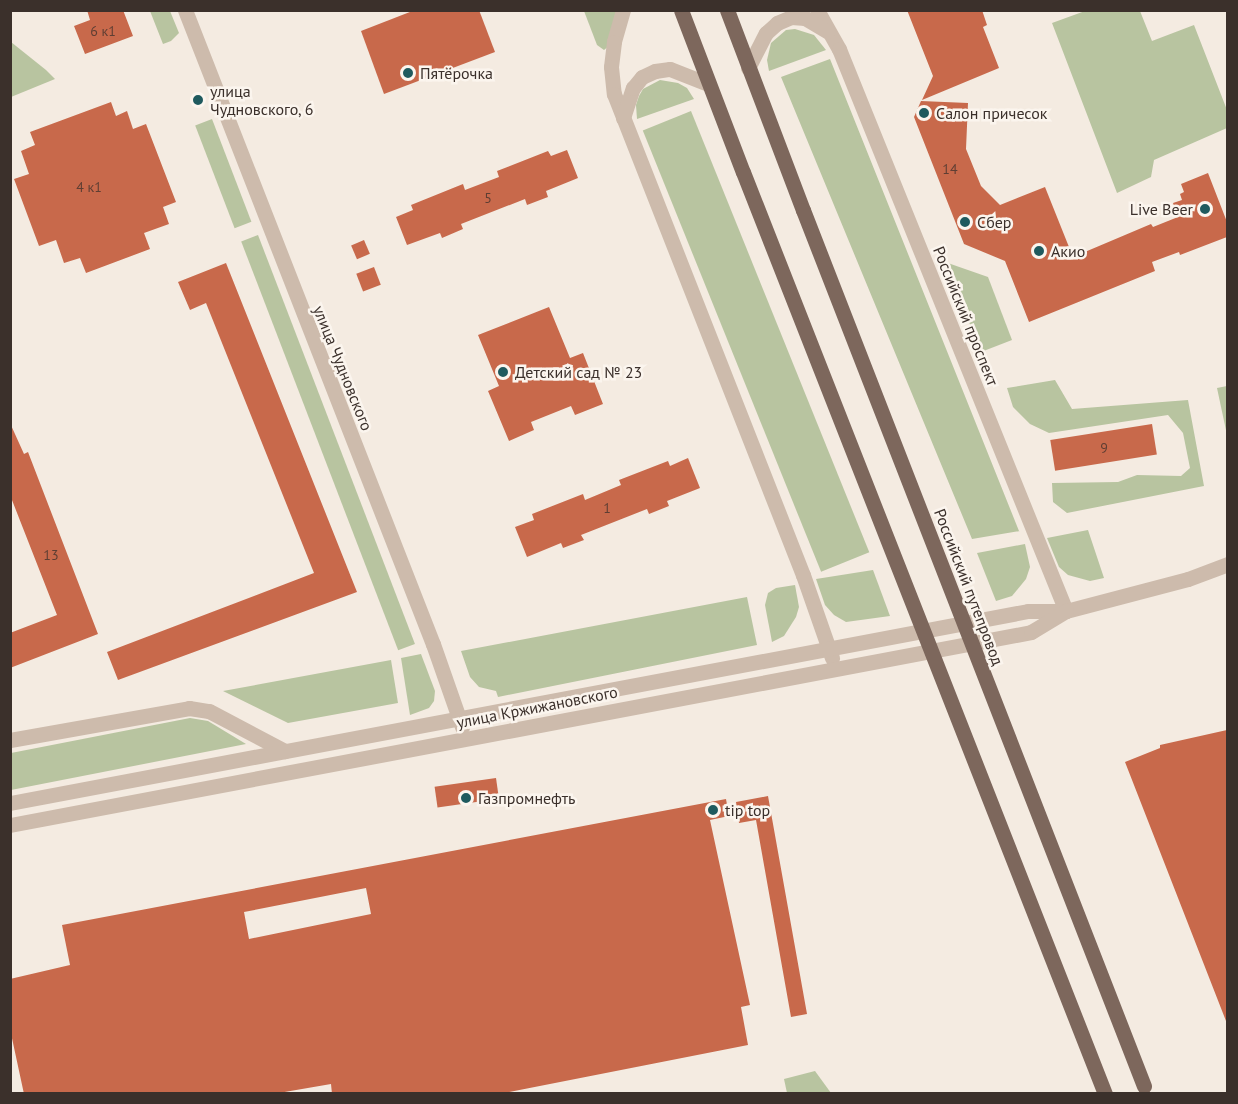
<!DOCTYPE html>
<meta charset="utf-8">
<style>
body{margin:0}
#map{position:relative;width:1238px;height:1104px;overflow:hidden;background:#f4ebe1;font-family:"PT Sans",sans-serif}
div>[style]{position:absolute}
.green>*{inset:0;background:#b8c4a0;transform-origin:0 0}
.building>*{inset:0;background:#c8694b;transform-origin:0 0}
.minor>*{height:15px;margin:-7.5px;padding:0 7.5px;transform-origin:7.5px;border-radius:7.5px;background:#cdbbac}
.major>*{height:15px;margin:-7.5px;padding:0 7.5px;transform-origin:7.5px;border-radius:7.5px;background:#7d675c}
.major-bridge>*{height:15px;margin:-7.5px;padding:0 7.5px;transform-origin:7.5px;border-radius:7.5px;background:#7d675c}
.dots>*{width:16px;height:16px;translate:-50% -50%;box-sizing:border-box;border:3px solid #fbf5ee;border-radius:50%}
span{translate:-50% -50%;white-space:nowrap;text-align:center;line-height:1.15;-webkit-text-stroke:5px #fbf5ee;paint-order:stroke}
.number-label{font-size:14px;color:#5e3e33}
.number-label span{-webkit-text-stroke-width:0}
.poi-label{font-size:16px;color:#3b302b}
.left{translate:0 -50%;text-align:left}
.right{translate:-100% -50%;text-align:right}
.street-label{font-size:16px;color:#3b302b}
.frame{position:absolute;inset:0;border:12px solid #3b302b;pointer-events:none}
</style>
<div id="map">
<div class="green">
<div style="clip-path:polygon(150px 11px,170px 11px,179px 33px,171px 41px,163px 44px)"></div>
<div style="clip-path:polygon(584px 11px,617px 11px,609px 46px,604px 50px,597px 45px)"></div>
<div style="clip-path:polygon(1085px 11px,1140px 11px,1152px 41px,1194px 25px,1227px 110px,1227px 128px,1154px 160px,1151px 177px,1117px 193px,1052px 23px)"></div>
<div style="clip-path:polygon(795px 29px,814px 35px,826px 50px,769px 71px,767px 60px,771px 43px,786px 30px)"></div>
<div style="clip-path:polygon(11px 42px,46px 70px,55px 79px,11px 97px)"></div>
<div style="clip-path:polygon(830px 59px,1019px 531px,1020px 531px,972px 539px,781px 77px)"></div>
<div style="clip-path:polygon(660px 80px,678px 83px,687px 88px,694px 99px,637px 119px,636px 105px,639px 96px,643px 89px)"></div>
<div style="left:691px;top:111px;width:476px;height:52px;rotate:68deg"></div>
<div style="left:212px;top:119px;width:110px;height:18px;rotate:69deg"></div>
<div style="left:258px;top:235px;width:438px;height:18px;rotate:69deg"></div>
<div style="clip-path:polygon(945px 262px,988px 277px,1012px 340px,981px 352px)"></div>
<div style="clip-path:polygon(1055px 380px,1072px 409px,1188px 400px,1204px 486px,1067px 513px,1053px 502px,1052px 483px,1118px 482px,1137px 475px,1181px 476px,1190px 468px,1183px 433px,1168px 415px,1049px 433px,1030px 424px,1013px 407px,1007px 388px)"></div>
<div style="clip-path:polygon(1227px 386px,1228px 386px,1227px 435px,1217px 388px)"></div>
<div style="clip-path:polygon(1088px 530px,1104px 578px,1090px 581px,1068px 575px,1059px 567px,1047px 538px)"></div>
<div style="clip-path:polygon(1025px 544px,1030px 567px,1026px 579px,1012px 596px,996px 601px,977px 553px)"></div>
<div style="clip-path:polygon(873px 570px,890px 616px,846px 622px,834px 615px,825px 605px,816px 579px)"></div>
<div style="clip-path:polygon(795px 585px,799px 607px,796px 617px,784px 636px,772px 642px,765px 605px,768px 593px,776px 588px)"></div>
<div style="clip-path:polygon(747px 597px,757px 645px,498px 697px,496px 691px,479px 687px,470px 677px,461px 651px)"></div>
<div style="clip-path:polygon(421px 654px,435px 691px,434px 701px,429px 708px,410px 715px,401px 658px)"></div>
<div style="clip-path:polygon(391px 660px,398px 703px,288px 723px,223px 691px)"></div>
<div style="clip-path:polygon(190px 718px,208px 721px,246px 744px,11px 790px,11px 753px)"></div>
<div style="clip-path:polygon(815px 1071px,831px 1093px,787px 1093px,784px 1079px)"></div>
</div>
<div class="building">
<div style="clip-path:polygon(87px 10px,123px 10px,133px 36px,85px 54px,74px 26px,90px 20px)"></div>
<div style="clip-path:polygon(415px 10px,479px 10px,495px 52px,384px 94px,361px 31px)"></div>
<div style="clip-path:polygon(907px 10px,982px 10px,987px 25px,983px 27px,999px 68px,922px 100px,933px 76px)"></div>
<div style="clip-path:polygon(921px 101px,968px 103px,966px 149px,981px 186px,1000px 205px,1045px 187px,1073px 257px,1151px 224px,1153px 227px,1178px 217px,1173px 203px,1182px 200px,1180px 194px,1184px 192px,1181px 184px,1208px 173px,1227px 222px,1227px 237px,1180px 255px,1179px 252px,1152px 262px,1155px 271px,1029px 322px,1005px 261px,964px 244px,914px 117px)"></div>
<div style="clip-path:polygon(111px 102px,116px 116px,127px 111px,133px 129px,146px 124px,176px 202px,163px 207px,169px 224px,144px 233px,150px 249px,86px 273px,80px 258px,64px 263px,56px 240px,39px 246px,14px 179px,29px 174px,21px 151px,35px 145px,30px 132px)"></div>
<div style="clip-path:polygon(567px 150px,578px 178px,546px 191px,548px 197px,527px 205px,525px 199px,461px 224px,463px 229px,442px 238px,440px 233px,407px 245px,396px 217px,413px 210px,411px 205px,463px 184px,465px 190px,499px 177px,497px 171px,548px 151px,551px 156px)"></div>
<div style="left:364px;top:240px;width:15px;height:14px;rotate:67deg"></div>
<div style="clip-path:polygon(226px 263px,357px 592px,118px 680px,107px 652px,314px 573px,206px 303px,190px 310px,178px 282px)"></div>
<div style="left:374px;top:267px;width:19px;height:19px;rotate:69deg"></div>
<div style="clip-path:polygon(549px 307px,570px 358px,583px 353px,603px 404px,575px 415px,571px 406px,531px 422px,534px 430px,509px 441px,488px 391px,499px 386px,478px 335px)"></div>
<div style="clip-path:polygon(10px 423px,24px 454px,28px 452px,98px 634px,10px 668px,10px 633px,57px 615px,10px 495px)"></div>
<div style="left:1152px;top:424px;width:31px;height:103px;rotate:81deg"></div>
<div style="clip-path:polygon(688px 458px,700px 488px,667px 501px,669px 506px,649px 514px,647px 509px,581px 535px,584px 540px,563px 548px,561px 543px,527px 557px,515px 527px,534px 520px,532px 514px,583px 494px,585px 500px,621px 485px,619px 480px,668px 461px,670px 466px)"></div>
<div style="clip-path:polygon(1227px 730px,1227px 1021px,1226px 1021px,1125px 762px,1160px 748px,1160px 745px)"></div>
<div style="left:496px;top:778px;width:21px;height:62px;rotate:82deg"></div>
<div style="clip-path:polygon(768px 796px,807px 1014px,791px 1017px,756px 820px,739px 823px,736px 802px)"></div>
<div style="clip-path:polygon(evenodd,726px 799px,729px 816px,710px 820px,750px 1005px,741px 1007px,748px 1045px,499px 1094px,332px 1094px,331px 1084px,273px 1094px,24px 1094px,10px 1029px,10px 979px,70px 965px,62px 925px,726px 799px,366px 888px,371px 914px,249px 939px,244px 912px,366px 888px)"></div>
</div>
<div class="minor">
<div style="left:185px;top:10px;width:681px;rotate:68.64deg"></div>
<div style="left:433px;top:644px;width:88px;rotate:70.7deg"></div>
<div style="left:623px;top:10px;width:33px;rotate:106deg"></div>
<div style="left:614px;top:42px;width:25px;rotate:97deg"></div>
<div style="left:611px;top:67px;width:27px;rotate:84deg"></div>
<div style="left:614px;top:94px;width:517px;rotate:68.55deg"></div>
<div style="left:803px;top:575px;width:88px;rotate:70.7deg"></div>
<div style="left:817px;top:10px;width:45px;rotate:60.6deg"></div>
<div style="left:839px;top:49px;width:606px;rotate:68.01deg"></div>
<div style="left:748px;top:68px;width:39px;rotate:-63deg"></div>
<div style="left:766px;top:33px;width:15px;rotate:-42deg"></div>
<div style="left:777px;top:23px;width:15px;rotate:-23deg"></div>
<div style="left:791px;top:17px;width:14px;rotate:4deg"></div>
<div style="left:805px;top:18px;width:26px;rotate:31deg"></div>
<div style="left:623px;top:118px;width:32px;rotate:-72deg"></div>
<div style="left:633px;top:88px;width:14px;rotate:-51deg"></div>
<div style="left:642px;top:77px;width:14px;rotate:-25deg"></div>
<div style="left:655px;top:71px;width:15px;rotate:-8deg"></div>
<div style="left:670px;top:69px;width:41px;rotate:21.5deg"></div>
<div style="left:10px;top:740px;width:182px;rotate:-10.1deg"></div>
<div style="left:189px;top:708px;width:20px;rotate:9deg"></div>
<div style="left:209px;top:711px;width:86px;rotate:27.8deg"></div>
<div style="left:10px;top:803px;width:1036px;rotate:-10.68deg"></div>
<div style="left:1028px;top:611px;width:38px"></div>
<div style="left:1066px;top:611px;width:126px;rotate:-14.7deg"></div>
<div style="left:1188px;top:579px;width:43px;rotate:-20.6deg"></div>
<div style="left:10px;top:825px;width:1039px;rotate:-10.7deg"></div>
<div style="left:1031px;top:632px;width:41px;rotate:-31deg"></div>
</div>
<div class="major">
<div style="left:681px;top:10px;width:173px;rotate:69.1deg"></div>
<div style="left:727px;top:10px;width:214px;rotate:69.2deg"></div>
</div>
<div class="major-bridge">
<div style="left:743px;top:172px;width:991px;rotate:68.56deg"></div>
<div style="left:803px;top:210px;width:940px;rotate:68.73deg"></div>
</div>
<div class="dots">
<div style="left:408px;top:73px;background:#1f5a5e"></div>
<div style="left:198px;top:100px;background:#1f5a5e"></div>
<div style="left:924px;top:113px;background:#1f5a5e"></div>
<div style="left:1205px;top:209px;background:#1f5a5e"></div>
<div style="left:965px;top:222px;background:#1f5a5e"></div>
<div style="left:1039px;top:251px;background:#1f5a5e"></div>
<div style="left:503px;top:372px;background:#1f5a5e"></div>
<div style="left:466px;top:798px;background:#1f5a5e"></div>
<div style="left:713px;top:810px;background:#1f5a5e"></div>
</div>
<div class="number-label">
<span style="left:103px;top:31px">6 к1</span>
<span style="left:950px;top:169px">14</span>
<span style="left:89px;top:187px">4 к1</span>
<span style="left:488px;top:198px">5</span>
<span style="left:1104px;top:448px">9</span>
<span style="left:607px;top:508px">1</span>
<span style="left:51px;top:555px">13</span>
</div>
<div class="poi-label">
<span class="left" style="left:420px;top:73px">Пятёрочка</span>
<span class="left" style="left:210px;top:100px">улица<br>Чудновского, 6</span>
<span class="left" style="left:936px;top:113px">Салон причесок</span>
<span class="right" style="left:1193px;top:209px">Live Beer</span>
<span class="left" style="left:977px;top:222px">Сбер</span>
<span class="left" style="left:1051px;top:251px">Акио</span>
<span class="left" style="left:515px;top:372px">Детский сад № 23</span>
<span class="left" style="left:478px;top:798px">Газпромнефть</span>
<span class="left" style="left:725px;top:810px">tip top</span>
</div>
<div class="street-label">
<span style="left:966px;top:316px;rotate:68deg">Российский проспект</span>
<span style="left:343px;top:368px;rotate:68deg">улица Чудновского</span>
<span style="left:969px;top:587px;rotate:69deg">Российский путепровод</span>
<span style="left:537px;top:707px;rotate:-11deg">улица Кржижановского</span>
</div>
<div class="frame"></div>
</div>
